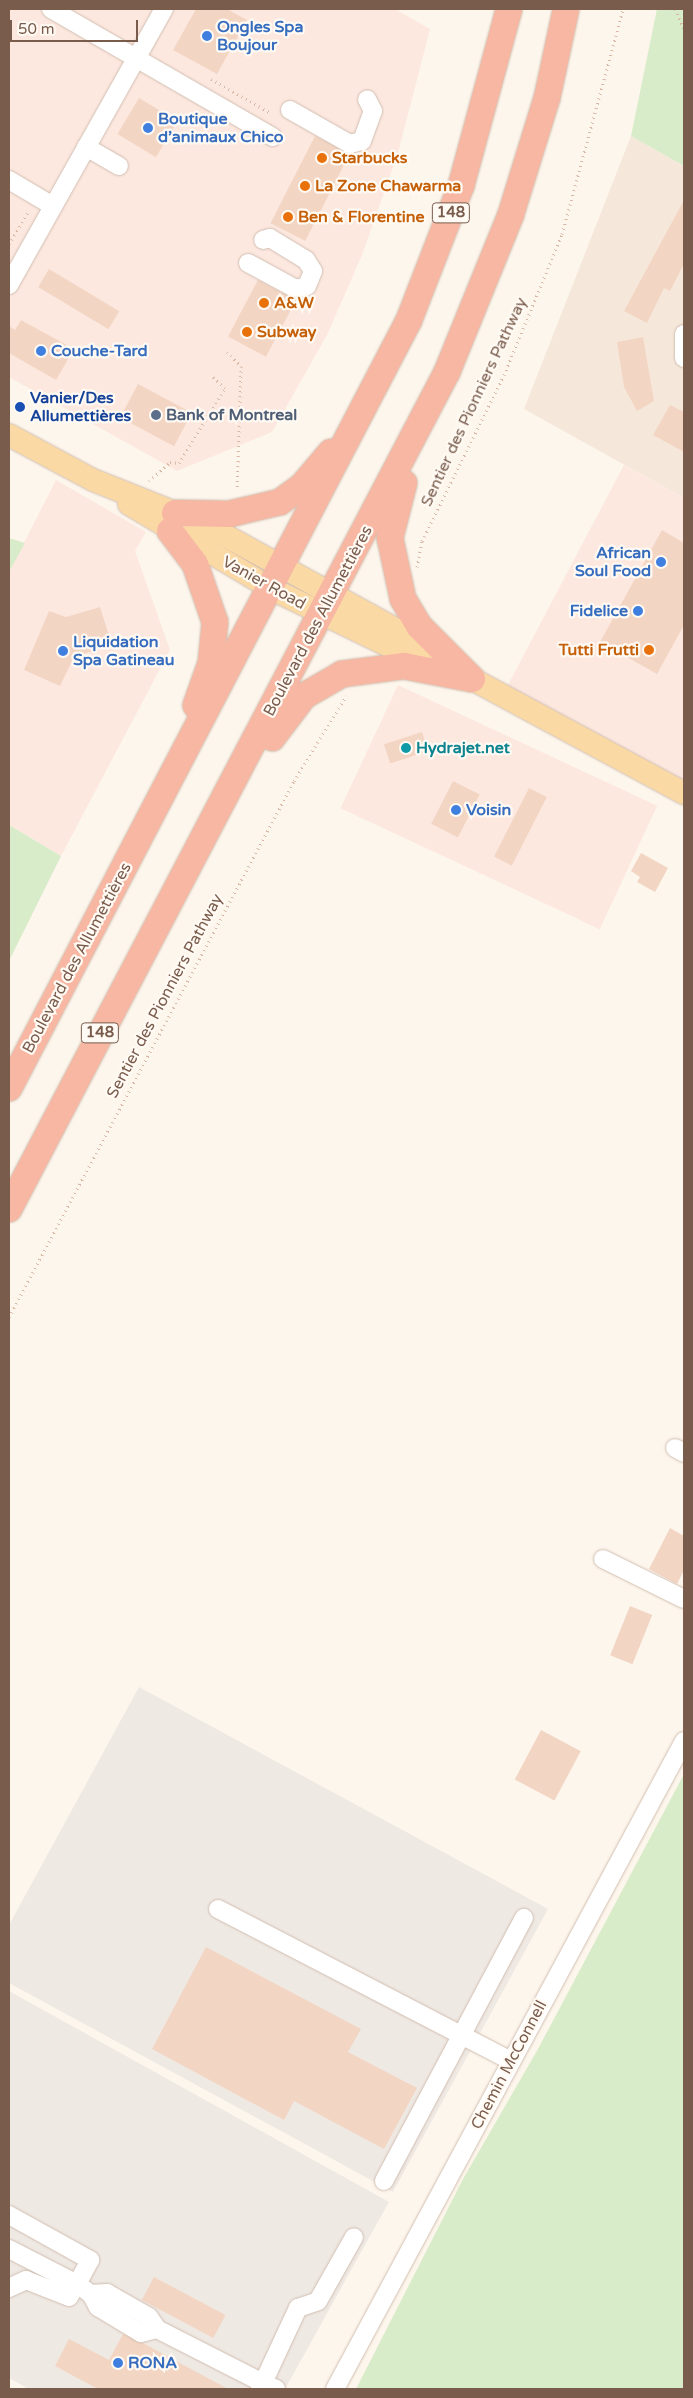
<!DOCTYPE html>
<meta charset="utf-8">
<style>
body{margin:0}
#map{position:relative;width:693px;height:2398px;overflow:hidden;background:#fdf6ec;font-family:"Varela Round",sans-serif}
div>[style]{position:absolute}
.residential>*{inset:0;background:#f5e8da}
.commercial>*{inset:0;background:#fde8e0;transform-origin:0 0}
.industrial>*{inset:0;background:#efe9e4}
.green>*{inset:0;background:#d8ecc9}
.building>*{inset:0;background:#f3d5c3;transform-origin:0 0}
.path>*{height:3px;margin-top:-1.5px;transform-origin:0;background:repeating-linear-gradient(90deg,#d9b8a5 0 1px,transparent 0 5px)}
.roads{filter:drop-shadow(0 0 1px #d1beb0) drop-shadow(0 0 1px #d1beb0)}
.minor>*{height:18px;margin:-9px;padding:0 9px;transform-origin:9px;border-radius:9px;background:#fff}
.major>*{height:22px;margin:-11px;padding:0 11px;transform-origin:11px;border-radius:11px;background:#fbd9a5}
.highway>*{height:26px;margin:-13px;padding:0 13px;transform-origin:13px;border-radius:13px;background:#f7b7a3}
.dots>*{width:14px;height:14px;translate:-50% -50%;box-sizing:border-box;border:2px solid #fffaf3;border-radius:50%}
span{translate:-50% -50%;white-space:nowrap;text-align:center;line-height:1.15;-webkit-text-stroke:4.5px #fffaf3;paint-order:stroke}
.shield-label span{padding:1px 4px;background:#fffaf3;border:1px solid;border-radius:4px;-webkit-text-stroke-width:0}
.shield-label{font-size:15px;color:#7a5c4d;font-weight:700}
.shop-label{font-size:16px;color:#366cbe;font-weight:700}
.left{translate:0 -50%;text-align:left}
.right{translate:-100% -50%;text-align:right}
.food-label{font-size:16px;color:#c56008;font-weight:700}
.transit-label{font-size:16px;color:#164399;font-weight:700}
.street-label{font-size:16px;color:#7a5c4d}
.service-label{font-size:16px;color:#4e5e75;font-weight:700}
.culture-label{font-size:16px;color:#0d838f;font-weight:700}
.frame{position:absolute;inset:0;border:10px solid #7a5c4d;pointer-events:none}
.scale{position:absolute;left:10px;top:20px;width:128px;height:22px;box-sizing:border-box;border:2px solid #7a5c4d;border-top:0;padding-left:6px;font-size:15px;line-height:18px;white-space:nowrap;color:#7a5c4d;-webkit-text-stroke:4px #fffaf3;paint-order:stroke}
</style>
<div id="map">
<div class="residential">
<div style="clip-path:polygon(631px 136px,684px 166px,684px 498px,524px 409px)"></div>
</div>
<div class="commercial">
<div style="clip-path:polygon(9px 9px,395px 9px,430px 29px,398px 153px,362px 255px,327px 335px,272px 432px,177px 471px,9px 377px)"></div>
<div style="clip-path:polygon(624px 465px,684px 498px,684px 793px,502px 696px)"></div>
<div style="clip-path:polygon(56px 480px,146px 532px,135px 551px,170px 650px,61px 856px,9px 825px,9px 572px)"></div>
<div style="left:398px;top:685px;width:286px;height:136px;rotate:25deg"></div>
</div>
<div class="industrial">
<div style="clip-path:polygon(139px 1687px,548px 1909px,393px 2192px,9px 1983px,9px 1925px)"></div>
<div style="clip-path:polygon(9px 1991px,389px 2202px,285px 2389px,29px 2389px,9px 2378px)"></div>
</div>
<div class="green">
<div style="clip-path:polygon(657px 9px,684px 9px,684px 166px,631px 136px)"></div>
<div style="clip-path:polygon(9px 538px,25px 543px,9px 572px)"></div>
<div style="clip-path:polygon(9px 825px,61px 856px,9px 961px)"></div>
<div style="clip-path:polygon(684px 1774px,684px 2389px,356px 2389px,463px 2179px,538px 2049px)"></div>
</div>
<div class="building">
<div style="clip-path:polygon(196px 9px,227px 9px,247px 20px,217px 74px,173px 50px)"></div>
<div style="left:139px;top:98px;width:45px;height:42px;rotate:31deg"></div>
<div style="left:315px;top:136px;width:39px;height:98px;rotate:27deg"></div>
<div style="clip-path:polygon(684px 200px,684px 264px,670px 291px,664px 288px,647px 323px,624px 311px)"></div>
<div style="left:49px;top:269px;width:82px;height:21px;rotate:31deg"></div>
<div style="left:258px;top:280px;width:43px;height:64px;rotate:28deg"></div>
<div style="clip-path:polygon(21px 320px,74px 349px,56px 380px,9px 353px,9px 326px,15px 330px)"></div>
<div style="clip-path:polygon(643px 337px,654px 401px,637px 411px,624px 387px,617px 342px)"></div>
<div style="left:138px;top:384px;width:61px;height:38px;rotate:28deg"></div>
<div style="clip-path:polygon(670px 405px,684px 412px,684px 452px,653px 435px)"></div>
<div style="clip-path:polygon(662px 530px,684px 543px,684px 625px,657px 674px,600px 642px)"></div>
<div style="clip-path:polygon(100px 607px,112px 645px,74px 657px,60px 686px,24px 670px,49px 611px,66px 617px)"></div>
<div style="left:422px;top:732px;width:20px;height:40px;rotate:72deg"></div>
<div style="left:453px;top:781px;width:30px;height:48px;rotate:27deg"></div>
<div style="left:529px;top:788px;width:20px;height:77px;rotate:27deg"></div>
<div style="clip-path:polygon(641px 853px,668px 868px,655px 892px,637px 882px,640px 877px,631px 871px)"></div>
<div style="clip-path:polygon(670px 1528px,684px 1536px,684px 1570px,677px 1584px,649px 1569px)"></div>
<div style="left:630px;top:1606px;width:24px;height:53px;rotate:22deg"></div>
<div style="left:541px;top:1730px;width:45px;height:56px;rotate:28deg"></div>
<div style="clip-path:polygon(206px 1947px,361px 2029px,348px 2052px,417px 2088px,384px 2149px,294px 2101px,284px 2120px,152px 2049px)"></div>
<div style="left:154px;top:2277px;width:81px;height:26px;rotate:28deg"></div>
<div style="clip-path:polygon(123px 2334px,143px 2343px,228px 2389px,98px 2389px,55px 2366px,69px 2339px,109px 2360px)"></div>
</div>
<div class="path">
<div style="left:675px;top:9px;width:22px;rotate:66deg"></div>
<div style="left:211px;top:79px;width:67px;rotate:29.6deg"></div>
<div style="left:9px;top:244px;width:39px;rotate:-59deg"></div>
<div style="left:227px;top:352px;width:20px;rotate:45deg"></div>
<div style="left:241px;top:366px;width:124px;rotate:91.8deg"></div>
<div style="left:149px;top:481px;width:28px;rotate:-42deg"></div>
<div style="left:170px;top:462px;width:9px;rotate:6deg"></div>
<div style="left:179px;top:463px;width:88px;rotate:-58.5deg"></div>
<div style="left:225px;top:388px;width:18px;rotate:-137deg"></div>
<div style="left:417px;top:567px;width:26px;rotate:-79deg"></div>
<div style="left:422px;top:541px;width:185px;rotate:-63.7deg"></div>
<div style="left:504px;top:375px;width:152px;rotate:-67.6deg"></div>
<div style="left:562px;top:234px;width:233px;rotate:-74.8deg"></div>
<div style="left:9px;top:1317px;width:607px;rotate:-62deg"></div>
<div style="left:294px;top:781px;width:100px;rotate:-58.5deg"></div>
</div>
<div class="roads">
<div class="minor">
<div style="left:51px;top:9px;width:256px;rotate:30deg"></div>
<div style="left:290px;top:110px;width:69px;rotate:29.5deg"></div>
<div style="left:350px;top:144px;width:12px;rotate:-14deg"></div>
<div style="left:362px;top:141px;width:32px;rotate:-70deg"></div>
<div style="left:373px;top:111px;width:13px;rotate:-117deg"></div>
<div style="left:86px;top:147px;width:38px;rotate:30deg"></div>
<div style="left:9px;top:180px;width:51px;rotate:30.6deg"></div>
<div style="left:248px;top:263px;width:55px;rotate:28.4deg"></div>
<div style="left:296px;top:289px;width:11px;rotate:-15deg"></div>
<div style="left:307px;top:286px;width:16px;rotate:-68deg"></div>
<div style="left:313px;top:271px;width:13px;rotate:-122deg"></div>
<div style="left:306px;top:260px;width:42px;rotate:-148.6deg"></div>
<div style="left:270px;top:238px;width:7px;rotate:164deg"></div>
<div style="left:9px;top:285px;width:317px;rotate:-60.7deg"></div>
<div style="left:684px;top:334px;width:24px;rotate:90deg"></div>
<div style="left:675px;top:1448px;width:10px;rotate:29deg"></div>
<div style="left:603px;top:1559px;width:90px;rotate:26.3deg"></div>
<div style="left:218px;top:1909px;width:330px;rotate:27.4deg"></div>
<div style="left:384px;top:2181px;width:298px;rotate:-62deg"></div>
<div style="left:9px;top:2215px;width:93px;rotate:29.1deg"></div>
<div style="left:90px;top:2260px;width:27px;rotate:118deg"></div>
<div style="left:77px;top:2284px;width:17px;rotate:36deg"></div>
<div style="left:91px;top:2294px;width:15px;rotate:62deg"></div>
<div style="left:98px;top:2307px;width:50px;rotate:31.2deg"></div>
<div style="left:141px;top:2333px;width:16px;rotate:-14deg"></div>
<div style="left:9px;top:2249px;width:76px;rotate:27.2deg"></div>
<div style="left:77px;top:2284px;width:15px;rotate:122deg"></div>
<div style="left:69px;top:2297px;width:46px;rotate:-158.4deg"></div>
<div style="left:26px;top:2280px;width:19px;rotate:155deg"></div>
<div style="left:91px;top:2294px;width:16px;rotate:-4deg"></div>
<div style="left:107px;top:2293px;width:48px;rotate:29.7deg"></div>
<div style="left:149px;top:2317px;width:14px;rotate:56deg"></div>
<div style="left:157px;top:2329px;width:119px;rotate:27deg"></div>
<div style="left:263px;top:2383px;width:7px;rotate:117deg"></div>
<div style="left:276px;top:2389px;width:14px;rotate:-155deg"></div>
<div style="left:263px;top:2383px;width:83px;rotate:-65deg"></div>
<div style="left:298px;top:2308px;width:21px;rotate:-19deg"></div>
<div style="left:318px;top:2301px;width:73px;rotate:-60.6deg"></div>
<div style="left:335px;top:2389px;width:736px;rotate:-61.69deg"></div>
</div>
<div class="major">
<div style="left:9px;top:435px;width:95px;rotate:28.2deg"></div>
<div style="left:93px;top:480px;width:122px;rotate:21.7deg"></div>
<div style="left:206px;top:525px;width:236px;rotate:28.8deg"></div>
<div style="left:413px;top:639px;width:71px;rotate:34.1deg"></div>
<div style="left:472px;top:679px;width:241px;rotate:28.3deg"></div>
<div style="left:129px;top:504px;width:166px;rotate:30.7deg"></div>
<div style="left:272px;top:589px;width:171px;rotate:26deg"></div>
</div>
<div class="highway">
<div style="left:404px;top:483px;width:57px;rotate:104.3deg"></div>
<div style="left:390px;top:538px;width:62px;rotate:78deg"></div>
<div style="left:403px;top:599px;width:31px;rotate:59deg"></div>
<div style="left:419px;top:626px;width:75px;rotate:45deg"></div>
<div style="left:175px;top:513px;width:54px;rotate:1.1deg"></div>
<div style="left:229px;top:514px;width:52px;rotate:-13.2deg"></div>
<div style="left:280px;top:502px;width:29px;rotate:-36deg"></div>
<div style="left:303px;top:485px;width:43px;rotate:-49.7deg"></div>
<div style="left:170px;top:531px;width:41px;rotate:52.9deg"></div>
<div style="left:195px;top:564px;width:61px;rotate:71deg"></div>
<div style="left:215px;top:622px;width:41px;rotate:95.6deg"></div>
<div style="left:211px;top:663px;width:45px;rotate:109.7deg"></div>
<div style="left:272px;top:738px;width:53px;rotate:-52.7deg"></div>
<div style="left:304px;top:696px;width:44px;rotate:-30.1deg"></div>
<div style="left:342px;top:674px;width:63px;rotate:-7.4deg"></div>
<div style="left:404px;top:666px;width:69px;rotate:10.8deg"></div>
<div style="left:9px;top:1088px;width:866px;rotate:-62.49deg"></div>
<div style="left:409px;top:320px;width:144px;rotate:-68.8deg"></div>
<div style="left:461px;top:186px;width:183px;rotate:-74.8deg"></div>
<div style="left:9px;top:1209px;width:945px;rotate:-62.38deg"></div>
<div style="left:447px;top:372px;width:170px;rotate:-67.9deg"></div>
<div style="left:511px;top:214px;width:121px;rotate:-72.8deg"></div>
<div style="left:547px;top:98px;width:91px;rotate:-77.9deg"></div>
</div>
</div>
<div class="dots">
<div style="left:207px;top:36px;background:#3f7fe0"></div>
<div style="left:148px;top:128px;background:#3f7fe0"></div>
<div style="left:322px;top:158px;background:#e8710a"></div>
<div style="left:305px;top:186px;background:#e8710a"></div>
<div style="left:288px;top:217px;background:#e8710a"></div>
<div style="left:264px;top:303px;background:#e8710a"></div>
<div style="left:247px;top:332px;background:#e8710a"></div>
<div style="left:41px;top:351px;background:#3f7fe0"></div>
<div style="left:20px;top:407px;background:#1a4fb4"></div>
<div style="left:156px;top:415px;background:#5c6f8a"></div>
<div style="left:661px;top:562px;background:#3f7fe0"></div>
<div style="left:638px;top:611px;background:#3f7fe0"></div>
<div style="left:649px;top:650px;background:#e8710a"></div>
<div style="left:63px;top:651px;background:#3f7fe0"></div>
<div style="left:406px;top:748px;background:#0f9aa8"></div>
<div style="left:456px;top:810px;background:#3f7fe0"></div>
<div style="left:118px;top:2363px;background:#3f7fe0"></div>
</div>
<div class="shield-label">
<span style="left:451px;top:213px">148</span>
<span style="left:100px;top:1033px">148</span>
</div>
<div class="shop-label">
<span class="left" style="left:217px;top:36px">Ongles Spa<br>Boujour</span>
<span class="left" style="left:158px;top:128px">Boutique<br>d’animaux Chico</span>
<span class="left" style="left:51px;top:351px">Couche-Tard</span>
<span class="right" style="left:651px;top:562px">African<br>Soul Food</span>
<span class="right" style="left:628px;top:611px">Fidelice</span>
<span class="left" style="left:73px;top:651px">Liquidation<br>Spa Gatineau</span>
<span class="left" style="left:466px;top:810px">Voisin</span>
<span class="left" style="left:128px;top:2363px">RONA</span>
</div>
<div class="food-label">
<span class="left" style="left:332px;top:158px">Starbucks</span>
<span class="left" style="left:315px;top:186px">La Zone Chawarma</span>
<span class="left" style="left:298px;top:217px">Ben &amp; Florentine</span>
<span class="left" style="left:274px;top:303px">A&amp;W</span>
<span class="left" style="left:257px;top:332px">Subway</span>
<span class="right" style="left:639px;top:650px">Tutti Frutti</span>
</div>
<div class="transit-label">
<span class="left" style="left:30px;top:407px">Vanier/Des<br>Allumettières</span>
</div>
<div class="street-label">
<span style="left:474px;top:402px;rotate:-65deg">Sentier des Pionniers Pathway</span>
<span style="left:264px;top:583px;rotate:29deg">Vanier Road</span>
<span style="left:318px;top:621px;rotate:-62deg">Boulevard des Allumettières</span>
<span style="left:77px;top:958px;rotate:-62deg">Boulevard des Allumettières</span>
<span style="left:165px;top:996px;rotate:-62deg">Sentier des Pionniers Pathway</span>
<span style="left:509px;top:2065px;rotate:-62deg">Chemin McConnell</span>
</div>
<div class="service-label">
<span class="left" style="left:166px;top:415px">Bank of Montreal</span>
</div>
<div class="culture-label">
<span class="left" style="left:416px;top:748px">Hydrajet.net</span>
</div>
<div class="frame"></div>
<div class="scale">50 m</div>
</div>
